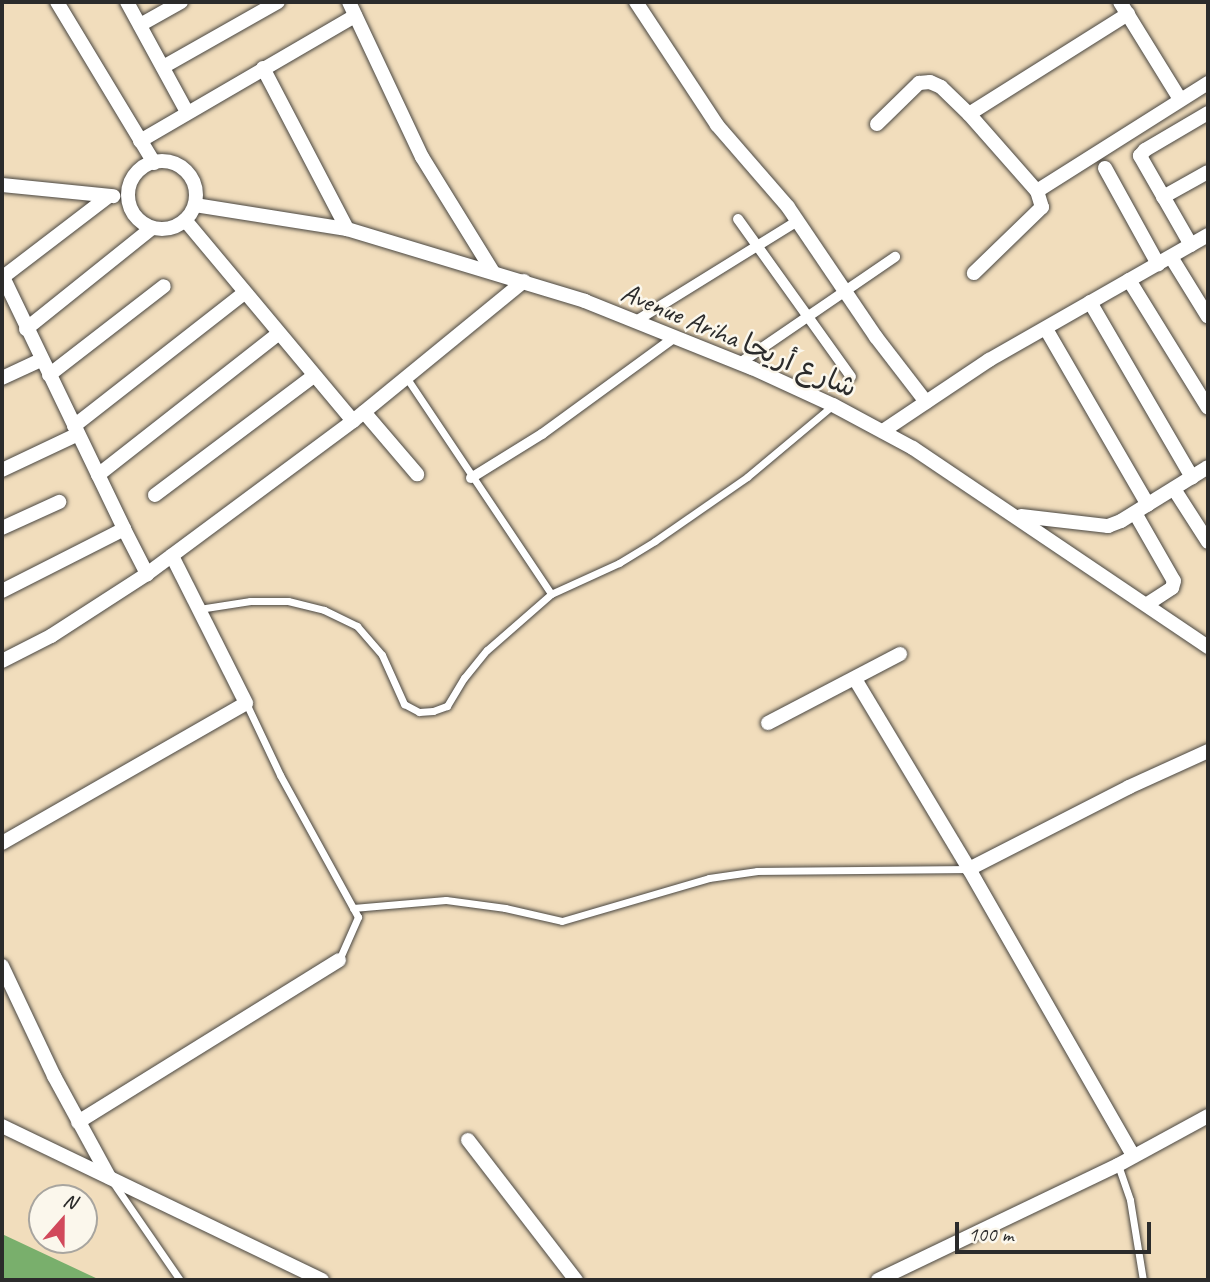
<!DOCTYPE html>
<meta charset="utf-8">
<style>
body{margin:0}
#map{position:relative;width:1210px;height:1282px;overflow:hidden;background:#f1ddbc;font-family:Caveat,"Playpen Sans Arabic",sans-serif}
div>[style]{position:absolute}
.forest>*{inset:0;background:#79af6c}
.roads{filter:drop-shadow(0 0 2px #494641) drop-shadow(0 0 2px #494641)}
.service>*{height:7px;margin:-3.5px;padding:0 3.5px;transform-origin:3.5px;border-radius:3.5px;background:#fff}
.pedestrian>*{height:10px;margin:-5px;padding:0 5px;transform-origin:5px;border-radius:5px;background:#fff}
.minor>*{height:14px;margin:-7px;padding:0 7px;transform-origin:7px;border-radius:7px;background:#fff}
.minor>.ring{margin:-7px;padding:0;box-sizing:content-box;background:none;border:14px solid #fff;border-radius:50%}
span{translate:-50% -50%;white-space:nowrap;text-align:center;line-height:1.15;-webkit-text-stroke:5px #fbf7ec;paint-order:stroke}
.street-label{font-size:28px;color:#2b2b2b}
.frame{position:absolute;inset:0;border:4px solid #2b2b2b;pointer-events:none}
.north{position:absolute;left:28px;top:1184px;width:70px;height:70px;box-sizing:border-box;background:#fbf7ec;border:2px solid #a8a59f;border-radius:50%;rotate:21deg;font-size:19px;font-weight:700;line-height:28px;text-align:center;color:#2b2b2b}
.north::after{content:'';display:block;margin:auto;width:24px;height:32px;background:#d1495b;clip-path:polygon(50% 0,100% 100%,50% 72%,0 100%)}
.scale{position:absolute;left:955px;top:1222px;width:196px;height:32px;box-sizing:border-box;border:4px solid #2b2b2b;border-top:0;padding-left:9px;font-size:21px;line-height:24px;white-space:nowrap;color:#2b2b2b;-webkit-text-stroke:5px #fbf7ec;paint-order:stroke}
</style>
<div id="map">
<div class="forest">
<div style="clip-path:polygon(2px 1234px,100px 1280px,2px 1280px)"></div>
</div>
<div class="roads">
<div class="service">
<div style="left:406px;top:377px;width:261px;rotate:56.2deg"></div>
<div style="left:199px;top:609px;width:52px;rotate:-8.9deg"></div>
<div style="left:250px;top:601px;width:38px"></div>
<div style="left:288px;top:601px;width:37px;rotate:14deg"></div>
<div style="left:324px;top:610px;width:37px;rotate:26deg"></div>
<div style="left:357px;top:626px;width:38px;rotate:49deg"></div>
<div style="left:382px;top:655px;width:54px;rotate:65.8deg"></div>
<div style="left:404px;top:704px;width:17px;rotate:28deg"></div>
<div style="left:419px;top:712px;width:14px;rotate:-4deg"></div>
<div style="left:433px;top:711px;width:15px;rotate:-20deg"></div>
<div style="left:447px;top:706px;width:33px;rotate:-59deg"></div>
<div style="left:464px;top:678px;width:36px;rotate:-51deg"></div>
<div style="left:487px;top:650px;width:85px;rotate:-41.2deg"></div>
<div style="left:551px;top:594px;width:75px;rotate:-24.5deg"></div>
<div style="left:619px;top:563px;width:42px;rotate:-31.4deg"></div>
<div style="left:655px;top:541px;width:112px;rotate:-34.8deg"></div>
<div style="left:747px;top:477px;width:112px;rotate:-39.9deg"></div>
<div style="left:246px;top:703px;width:80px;rotate:64.7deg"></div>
<div style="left:280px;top:775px;width:162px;rotate:61.2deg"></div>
<div style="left:358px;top:917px;width:47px;rotate:113.8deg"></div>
<div style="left:353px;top:908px;width:93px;rotate:-4.9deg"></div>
<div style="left:446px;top:900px;width:60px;rotate:7.7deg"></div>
<div style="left:505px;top:908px;width:58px;rotate:12.8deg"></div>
<div style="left:562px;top:921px;width:153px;rotate:-16.3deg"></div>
<div style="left:709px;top:878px;width:49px;rotate:-8.3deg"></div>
<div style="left:757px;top:871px;width:212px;rotate:-0.5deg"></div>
<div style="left:1118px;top:1165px;width:37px;rotate:71deg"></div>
<div style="left:1130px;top:1200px;width:81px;rotate:80.8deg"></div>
<div style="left:114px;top:1184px;width:116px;rotate:55.5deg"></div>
</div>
<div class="pedestrian">
<div style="left:738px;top:219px;width:194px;rotate:54.4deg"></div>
<div style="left:636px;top:321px;width:190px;rotate:-31.8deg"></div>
<div style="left:740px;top:363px;width:188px;rotate:-34.4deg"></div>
<div style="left:471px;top:478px;width:84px;rotate:-31.8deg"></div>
<div style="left:542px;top:434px;width:165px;rotate:-36.1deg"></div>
</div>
<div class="minor">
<div style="left:57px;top:2px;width:188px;rotate:58.9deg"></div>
<div style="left:127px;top:2px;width:125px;rotate:61.4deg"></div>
<div style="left:349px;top:2px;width:171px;rotate:64.8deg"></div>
<div style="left:422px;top:157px;width:135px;rotate:58.3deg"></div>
<div style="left:636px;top:2px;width:147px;rotate:56.6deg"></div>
<div style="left:717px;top:125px;width:108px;rotate:49.1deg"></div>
<div style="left:788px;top:207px;width:157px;rotate:55.9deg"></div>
<div style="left:876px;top:337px;width:82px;rotate:52.4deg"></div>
<div style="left:1120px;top:2px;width:114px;rotate:58.3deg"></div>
<div style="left:140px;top:25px;width:47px;rotate:-29.3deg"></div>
<div style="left:163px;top:67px;width:132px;rotate:-29.5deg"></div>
<div style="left:263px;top:68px;width:182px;rotate:62.4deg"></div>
<div style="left:969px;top:114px;width:188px;rotate:-32.2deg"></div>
<div style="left:877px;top:124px;width:59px;rotate:-44.3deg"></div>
<div style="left:919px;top:83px;width:11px;rotate:-5deg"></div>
<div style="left:930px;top:82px;width:12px;rotate:24deg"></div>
<div style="left:941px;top:87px;width:39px;rotate:44deg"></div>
<div style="left:969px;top:114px;width:103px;rotate:48.6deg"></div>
<div style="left:1037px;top:191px;width:17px;rotate:73deg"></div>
<div style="left:1042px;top:207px;width:95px;rotate:135.9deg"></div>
<div style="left:140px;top:141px;width:249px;rotate:-30.2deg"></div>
<div class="ring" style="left:128px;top:161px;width:54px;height:54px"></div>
<div style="left:1105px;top:168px;width:110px;rotate:61.1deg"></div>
<div style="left:2px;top:185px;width:112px;rotate:5.7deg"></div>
<div style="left:1037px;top:191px;width:202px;rotate:-32.3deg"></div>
<div style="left:1163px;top:197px;width:51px;rotate:-29.1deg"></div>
<div style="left:195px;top:205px;width:154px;rotate:9deg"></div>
<div style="left:347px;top:229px;width:249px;rotate:16.8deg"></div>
<div style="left:585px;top:301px;width:180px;rotate:21.9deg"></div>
<div style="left:752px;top:368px;width:89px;rotate:24.6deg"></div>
<div style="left:833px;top:405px;width:91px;rotate:28.3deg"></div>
<div style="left:913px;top:448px;width:356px;rotate:34deg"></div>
<div style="left:185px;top:220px;width:262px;rotate:50.1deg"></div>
<div style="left:1191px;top:245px;width:103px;rotate:-119.8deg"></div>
<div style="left:1140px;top:156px;width:8px;rotate:-50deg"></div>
<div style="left:1145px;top:150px;width:73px;rotate:-30.4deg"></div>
<div style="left:1171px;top:257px;width:70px;rotate:58.3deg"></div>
<div style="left:2px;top:275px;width:282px;rotate:64.3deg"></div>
<div style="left:3px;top:277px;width:133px;rotate:-37.4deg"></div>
<div style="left:1129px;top:280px;width:150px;rotate:58.3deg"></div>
<div style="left:1090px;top:302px;width:203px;rotate:59.8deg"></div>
<div style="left:26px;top:329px;width:161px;rotate:-38.7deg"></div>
<div style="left:1046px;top:329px;width:203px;rotate:59.9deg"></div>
<div style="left:49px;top:375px;width:145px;rotate:-37.7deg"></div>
<div style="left:2px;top:378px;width:43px;rotate:-24.8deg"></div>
<div style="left:364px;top:412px;width:82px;rotate:49.5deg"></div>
<div style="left:74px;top:426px;width:216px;rotate:-38deg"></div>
<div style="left:883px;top:431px;width:128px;rotate:-33.8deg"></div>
<div style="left:989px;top:360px;width:252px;rotate:-29.7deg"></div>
<div style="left:2px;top:470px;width:84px;rotate:-25.3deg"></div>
<div style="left:98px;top:475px;width:229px;rotate:-38.1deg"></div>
<div style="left:1174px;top:489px;width:63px;rotate:57.3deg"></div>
<div style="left:155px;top:495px;width:196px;rotate:-36.9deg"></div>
<div style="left:1135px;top:513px;width:78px;rotate:60.2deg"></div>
<div style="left:1174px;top:581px;width:7px;rotate:106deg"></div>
<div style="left:1172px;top:588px;width:30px;rotate:147deg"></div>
<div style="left:1021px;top:516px;width:88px;rotate:6.6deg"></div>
<div style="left:1108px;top:526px;width:14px;rotate:-21deg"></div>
<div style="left:1121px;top:521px;width:102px;rotate:-31.8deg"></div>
<div style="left:2px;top:528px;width:63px;rotate:-24.5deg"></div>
<div style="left:2px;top:591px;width:137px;rotate:-26.9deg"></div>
<div style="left:124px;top:529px;width:51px;rotate:62.9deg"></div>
<div style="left:2px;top:661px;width:55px;rotate:-27deg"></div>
<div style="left:51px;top:636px;width:114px;rotate:-32.9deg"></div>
<div style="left:147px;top:574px;width:257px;rotate:-36.6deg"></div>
<div style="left:353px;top:421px;width:221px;rotate:-39.3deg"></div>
<div style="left:855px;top:679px;width:222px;rotate:59deg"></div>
<div style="left:969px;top:869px;width:330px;rotate:60.2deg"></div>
<div style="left:768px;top:723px;width:149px;rotate:-27.6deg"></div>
<div style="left:2px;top:843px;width:281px;rotate:-29.8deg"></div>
<div style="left:246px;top:703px;width:165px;rotate:-116.7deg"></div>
<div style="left:969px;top:869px;width:180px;rotate:-27.1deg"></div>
<div style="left:1129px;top:787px;width:87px;rotate:-24.5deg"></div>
<div style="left:2px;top:966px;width:122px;rotate:64.7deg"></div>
<div style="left:54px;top:1076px;width:115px;rotate:61.4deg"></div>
<div style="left:78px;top:1122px;width:307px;rotate:-31.8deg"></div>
<div style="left:2px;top:1126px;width:355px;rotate:25.7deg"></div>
<div style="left:468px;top:1140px;width:177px;rotate:52.4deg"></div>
<div style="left:878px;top:1280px;width:266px;rotate:-25.6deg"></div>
<div style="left:1118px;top:1165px;width:102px;rotate:-28.6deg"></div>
</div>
</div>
<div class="street-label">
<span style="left:739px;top:340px;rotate:23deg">Avenue Ariha شارع أريحا</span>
</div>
<div class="frame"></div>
<div class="north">N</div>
<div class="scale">100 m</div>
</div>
